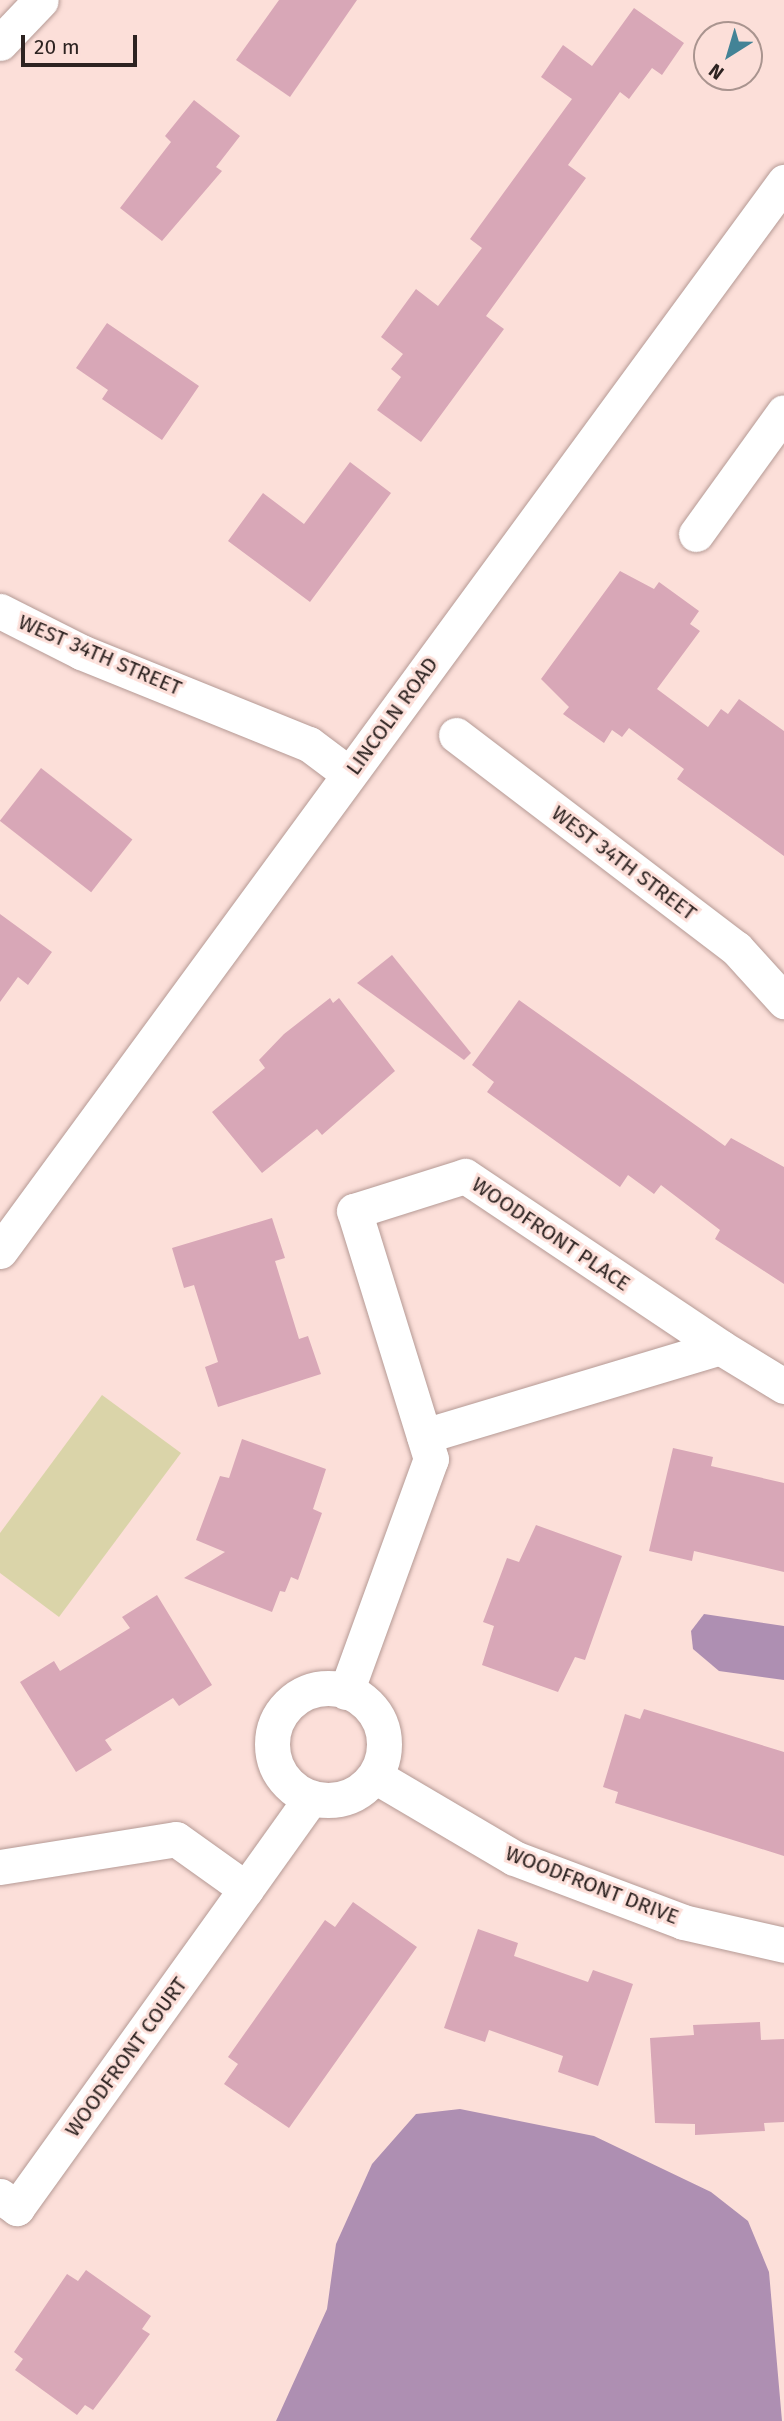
<!DOCTYPE html>
<style>
body{margin:0}
#map{position:relative;width:784px;height:2421px;overflow:hidden;background:#fcdfd9;font-family:"Fira Sans",sans-serif}
div>[style]{position:absolute}
.green>*{inset:0;background:#dad4a9}
.water>*{inset:0;background:#ae8fb2}
.building>*{inset:0;background:#d8a7b7;transform-origin:0 0}
.roads{filter:drop-shadow(0 0 2px #b59a95) drop-shadow(0 0 2px #b59a95)}
.street>*{height:35px;margin:-17.5px;padding:0 17.5px;transform-origin:17.5px;border-radius:17.5px;background:#fff}
.street>.ring{margin:-17.5px;padding:0;box-sizing:content-box;background:none;border:35px solid #fff;border-radius:50%}
span{translate:-50% -50%;white-space:nowrap;text-align:center;line-height:1.15;-webkit-text-stroke:6px #fcdfd9;paint-order:stroke}
.street-label{font-size:21px;color:#2d2321}
.north{position:absolute;left:693px;top:21px;width:70px;height:70px;box-sizing:border-box;background:#fcdfd9;border:2px solid #a9948f;border-radius:50%;rotate:217deg;font-size:19px;font-weight:700;line-height:28px;text-align:center;color:#2d2321}
.north::after{content:'';display:block;margin:auto;width:24px;height:32px;background:#438396;clip-path:polygon(50% 0,100% 100%,50% 72%,0 100%)}
.scale{position:absolute;left:21px;top:35px;width:116px;height:32px;box-sizing:border-box;border:4px solid #2d2321;border-top:0;padding-left:9px;font-size:21px;line-height:24px;white-space:nowrap;color:#2d2321;-webkit-text-stroke:5px #fcdfd9;paint-order:stroke}
</style>
<div id="map">
<div class="green">
<div style="clip-path:polygon(102px 1395px,181px 1453px,59px 1617px,0 1573px,0 1533px)"></div>
</div>
<div class="water">
<div style="clip-path:polygon(704px 1614px,784px 1626px,784px 1680px,719px 1671px,693px 1649px,691px 1631px)"></div>
<div style="clip-path:polygon(460px 2109px,594px 2136px,711px 2192px,748px 2221px,769px 2272px,782px 2421px,276px 2421px,327px 2309px,336px 2244px,372px 2164px,416px 2114px)"></div>
</div>
<div class="building">
<div style="clip-path:polygon(279px 0,357px 0,290px 97px,236px 60px)"></div>
<div style="clip-path:polygon(634px 8px,684px 43px,662px 75px,652px 68px,629px 99px,620px 92px,568px 165px,586px 178px,486px 316px,504px 329px,421px 442px,377px 410px,401px 377px,391px 369px,403px 354px,381px 337px,416px 289px,438px 306px,482px 248px,470px 239px,572px 99px,541px 77px,563px 45px,592px 66px)"></div>
<div style="clip-path:polygon(194px 100px,240px 136px,216px 167px,222px 171px,162px 241px,120px 208px,171px 142px,165px 136px)"></div>
<div style="clip-path:polygon(107px 323px,199px 386px,162px 440px,102px 399px,108px 390px,76px 368px)"></div>
<div style="clip-path:polygon(350px 462px,391px 493px,310px 602px,228px 541px,263px 493px,304px 524px)"></div>
<div style="clip-path:polygon(620px 571px,654px 589px,659px 582px,699px 611px,690px 624px,700px 631px,657px 689px,708px 727px,721px 709px,728px 714px,739px 699px,784px 731px,784px 856px,677px 779px,684px 769px,629px 728px,622px 737px,612px 730px,604px 743px,563px 714px,569px 707px,541px 679px)"></div>
<div style="left:41px;top:768px;width:116px;height:67px;rotate:38deg"></div>
<div style="clip-path:polygon(0 914px,52px 952px,28px 985px,18px 977px,0 1002px)"></div>
<div style="clip-path:polygon(392px 955px,471px 1053px,464px 1060px,357px 983px)"></div>
<div style="clip-path:polygon(330px 998px,333px 1003px,339px 998px,395px 1071px,322px 1135px,317px 1129px,262px 1173px,212px 1112px,265px 1068px,259px 1060px,284px 1034px)"></div>
<div style="clip-path:polygon(519px 1000px,725px 1146px,731px 1138px,784px 1167px,784px 1284px,715px 1239px,720px 1230px,661px 1185px,654px 1194px,628px 1175px,620px 1187px,487px 1092px,494px 1082px,472px 1065px)"></div>
<div style="clip-path:polygon(272px 1218px,285px 1258px,275px 1261px,299px 1339px,308px 1336px,321px 1374px,218px 1407px,205px 1367px,218px 1362px,194px 1285px,184px 1288px,172px 1248px)"></div>
<div style="clip-path:polygon(242px 1439px,326px 1469px,313px 1509px,322px 1513px,298px 1580px,291px 1577px,285px 1592px,280px 1591px,272px 1612px,184px 1578px,225px 1552px,196px 1540px,220px 1476px,229px 1478px)"></div>
<div style="clip-path:polygon(673px 1448px,713px 1457px,711px 1466px,784px 1483px,784px 1572px,694px 1551px,692px 1561px,649px 1551px)"></div>
<div style="clip-path:polygon(536px 1525px,622px 1556px,585px 1660px,575px 1657px,558px 1692px,482px 1665px,494px 1626px,483px 1622px,507px 1558px,519px 1562px)"></div>
<div style="clip-path:polygon(157px 1595px,212px 1685px,179px 1706px,173px 1698px,105px 1740px,112px 1750px,76px 1772px,20px 1682px,54px 1661px,60px 1671px,130px 1628px,122px 1617px)"></div>
<div style="clip-path:polygon(644px 1709px,784px 1752px,784px 1856px,615px 1803px,618px 1792px,603px 1787px,625px 1714px,640px 1719px)"></div>
<div style="clip-path:polygon(353px 1902px,417px 1947px,289px 2128px,224px 2084px,238px 2064px,228px 2057px,325px 1920px,335px 1927px)"></div>
<div style="clip-path:polygon(478px 1929px,518px 1943px,514px 1956px,588px 1982px,593px 1970px,633px 1984px,598px 2086px,558px 2072px,563px 2056px,489px 2030px,485px 2042px,444px 2028px)"></div>
<div style="clip-path:polygon(760px 2022px,761px 2040px,784px 2039px,784px 2122px,764px 2123px,765px 2131px,695px 2135px,695px 2124px,655px 2123px,650px 2038px,694px 2035px,693px 2025px)"></div>
<div style="clip-path:polygon(86px 2270px,151px 2316px,142px 2329px,150px 2334px,116px 2380px,93px 2410px,85px 2405px,77px 2415px,15px 2370px,23px 2359px,14px 2352px,67px 2274px,78px 2281px)"></div>
</div>
<div class="roads">
<div class="street">
<div style="left:0;top:43px;width:59px;rotate:-46.4deg"></div>
<div style="left:696px;top:534px;width:150px;rotate:-54.2deg"></div>
<div style="left:0;top:611px;width:91px;rotate:26.8deg"></div>
<div style="left:81px;top:652px;width:246px;rotate:22deg"></div>
<div style="left:309px;top:744px;width:50px;rotate:36.9deg"></div>
<div style="left:456px;top:735px;width:352px;rotate:37.3deg"></div>
<div style="left:736px;top:948px;width:72px;rotate:47.8deg"></div>
<div style="left:0;top:1251px;width:1326px;rotate:-53.74deg"></div>
<div style="left:424px;top:1436px;width:309px;rotate:-16.7deg"></div>
<div style="left:720px;top:1347px;width:75px;rotate:31.4deg"></div>
<div class="ring" style="left:272px;top:1688px;width:77px;height:77px"></div>
<div style="left:346px;top:1692px;width:248px;rotate:-70deg"></div>
<div style="left:431px;top:1459px;width:260px;rotate:-107.2deg"></div>
<div style="left:354px;top:1211px;width:116px;rotate:-17.5deg"></div>
<div style="left:465px;top:1176px;width:307px;rotate:33.8deg"></div>
<div style="left:375px;top:1776px;width:161px;rotate:30.5deg"></div>
<div style="left:514px;top:1858px;width:181px;rotate:20.7deg"></div>
<div style="left:683px;top:1922px;width:104px;rotate:12.8deg"></div>
<div style="left:0;top:1867px;width:178px;rotate:-9deg"></div>
<div style="left:176px;top:1839px;width:86px;rotate:35.5deg"></div>
<div style="left:246px;top:1889px;width:393px;rotate:125.7deg"></div>
<div style="left:17px;top:2208px;width:21px;rotate:-145deg"></div>
<div style="left:246px;top:1889px;width:112px;rotate:-54.5deg"></div>
</div>
</div>
<div class="street-label">
<span style="left:100px;top:655px;rotate:23deg">WEST 34TH STREET</span>
<span style="left:392px;top:716px;rotate:-54deg">LINCOLN ROAD</span>
<span style="left:624px;top:863px;rotate:37deg">WEST 34TH STREET</span>
<span style="left:551px;top:1234px;rotate:34deg">WOODFRONT PLACE</span>
<span style="left:592px;top:1885px;rotate:21deg">WOODFRONT DRIVE</span>
<span style="left:126px;top:2057px;rotate:-54deg">WOODFRONT COURT</span>
</div>
<div class="north">N</div>
<div class="scale">20 m</div>
</div>
